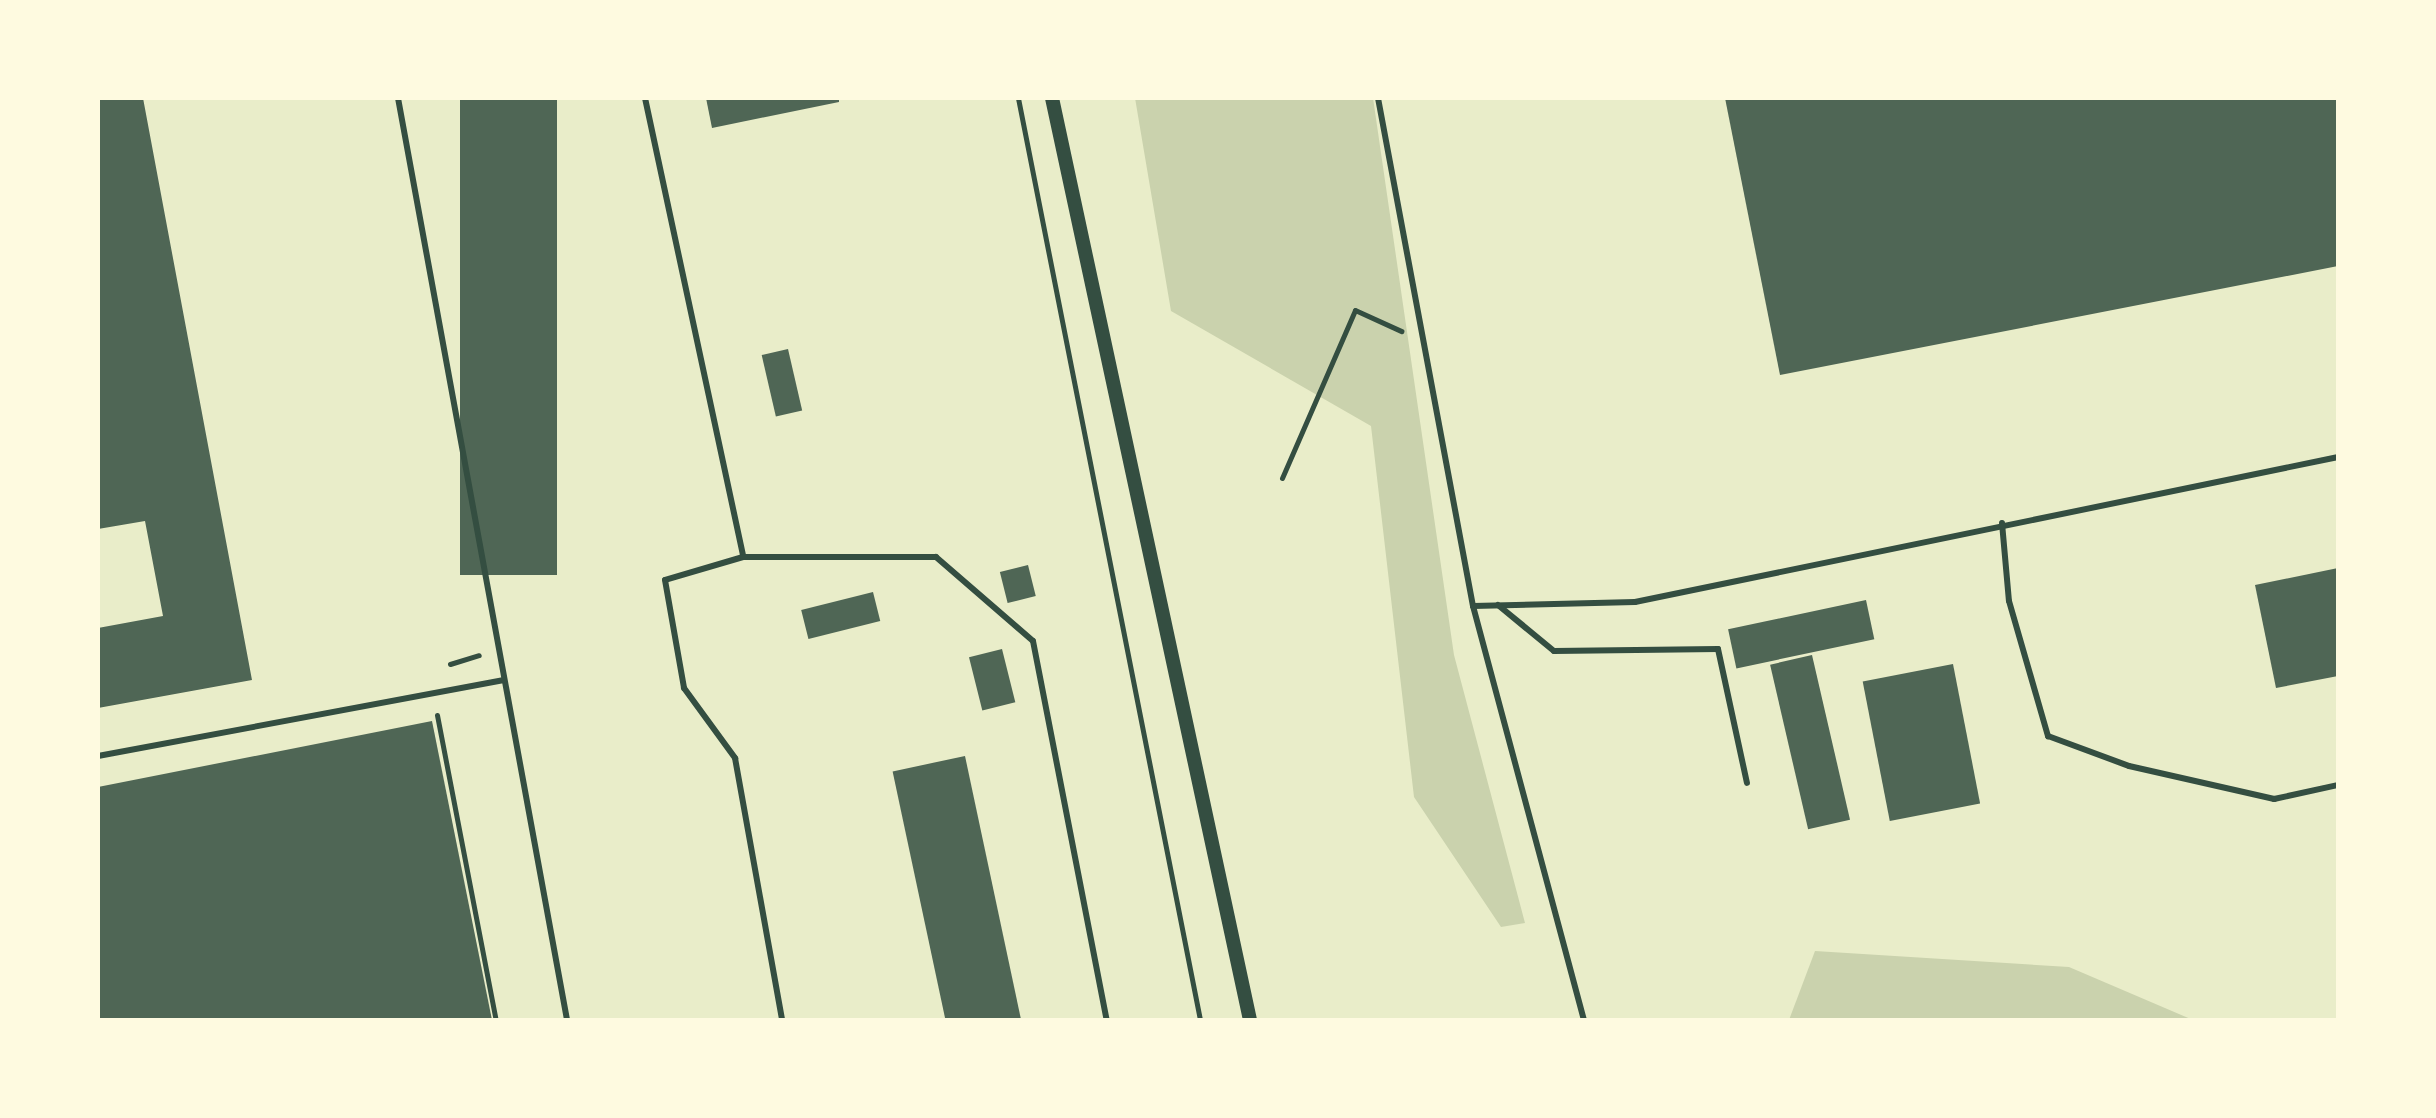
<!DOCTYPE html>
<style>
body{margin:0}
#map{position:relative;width:2436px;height:1118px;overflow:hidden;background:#e9edc9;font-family:"PT Sans Narrow",sans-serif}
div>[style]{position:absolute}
.green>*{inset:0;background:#cad2ad}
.building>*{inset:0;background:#4f6655;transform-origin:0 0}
.path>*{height:5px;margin:-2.5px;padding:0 2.5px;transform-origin:2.5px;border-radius:2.5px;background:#344e41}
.service>*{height:6px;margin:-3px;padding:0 3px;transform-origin:3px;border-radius:3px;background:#344e41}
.tertiary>*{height:14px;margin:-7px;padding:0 7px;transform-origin:7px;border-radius:7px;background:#344e41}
span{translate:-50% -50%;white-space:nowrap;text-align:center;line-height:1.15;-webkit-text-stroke:6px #fefae0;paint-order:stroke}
.frame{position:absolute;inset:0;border:100px solid #fefae0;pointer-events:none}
</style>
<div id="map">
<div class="green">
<div style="clip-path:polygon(1135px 98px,1373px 98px,1454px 655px,1525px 923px,1501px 927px,1414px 797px,1371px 426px,1171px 311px)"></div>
<div style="clip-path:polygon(1815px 951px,2069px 967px,2193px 1020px,1789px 1020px)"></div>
</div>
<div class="building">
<div style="clip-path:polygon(98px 98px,143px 98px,252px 680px,98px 708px,98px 628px,163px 616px,145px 521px,98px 529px)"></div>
<div style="left:460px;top:98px;width:97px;height:477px"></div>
<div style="clip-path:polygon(706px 98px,839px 98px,839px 102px,712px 128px)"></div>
<div style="clip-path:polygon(1725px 98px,2338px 98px,2338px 266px,1780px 375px)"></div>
<div style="left:788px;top:349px;width:63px;height:27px;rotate:77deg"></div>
<div style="left:1028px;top:565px;width:32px;height:29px;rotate:76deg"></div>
<div style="clip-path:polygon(2338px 568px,2338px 676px,2276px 688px,2255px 585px)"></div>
<div style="left:873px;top:592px;width:30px;height:74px;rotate:76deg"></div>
<div style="left:1866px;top:600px;width:40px;height:141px;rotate:78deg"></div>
<div style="left:1002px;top:649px;width:55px;height:34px;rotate:76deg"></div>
<div style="left:1812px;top:655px;width:169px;height:43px;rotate:77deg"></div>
<div style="left:1953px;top:664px;width:142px;height:92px;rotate:79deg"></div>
<div style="clip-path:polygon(432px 721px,492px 1020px,98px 1020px,98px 787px)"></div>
<div style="left:965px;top:756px;width:269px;height:74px;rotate:78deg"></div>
</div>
<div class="path">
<div style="left:1018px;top:98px;width:940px;rotate:78.83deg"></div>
<div style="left:1282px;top:478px;width:183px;rotate:-66.5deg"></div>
<div style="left:1355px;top:310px;width:51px;rotate:24.5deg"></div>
<div style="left:450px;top:664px;width:30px;rotate:-17deg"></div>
<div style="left:437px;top:715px;width:311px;rotate:79.1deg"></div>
</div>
<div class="service">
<div style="left:398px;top:98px;width:937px;rotate:79.61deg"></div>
<div style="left:645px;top:98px;width:469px;rotate:77.9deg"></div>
<div style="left:743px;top:557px;width:81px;rotate:163.6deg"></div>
<div style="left:665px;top:580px;width:110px;rotate:80deg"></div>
<div style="left:684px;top:688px;width:87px;rotate:53.9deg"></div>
<div style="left:735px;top:758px;width:266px;rotate:79.8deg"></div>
<div style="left:1378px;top:98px;width:517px;rotate:79.41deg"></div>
<div style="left:1473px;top:606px;width:162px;rotate:-1.4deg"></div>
<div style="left:1635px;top:602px;width:718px;rotate:-11.65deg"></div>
<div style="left:2002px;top:523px;width:78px;rotate:84.9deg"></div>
<div style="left:2009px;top:601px;width:141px;rotate:73.9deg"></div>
<div style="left:2048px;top:736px;width:86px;rotate:20.3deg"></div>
<div style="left:2129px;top:766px;width:149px;rotate:12.8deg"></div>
<div style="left:2274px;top:799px;width:66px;rotate:-12.3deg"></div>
<div style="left:743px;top:557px;width:193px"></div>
<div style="left:936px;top:557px;width:128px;rotate:40.9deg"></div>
<div style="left:1033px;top:641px;width:386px;rotate:79deg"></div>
<div style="left:1498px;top:605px;width:72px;rotate:39.4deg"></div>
<div style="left:1554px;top:651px;width:164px;rotate:-0.7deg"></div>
<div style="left:1718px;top:649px;width:137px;rotate:77.8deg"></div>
<div style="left:1473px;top:606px;width:429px;rotate:75deg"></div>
<div style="left:98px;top:756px;width:413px;rotate:-10.6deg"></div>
</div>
<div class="tertiary">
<div style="left:1052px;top:98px;width:943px;rotate:77.88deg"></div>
</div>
<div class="frame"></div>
</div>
